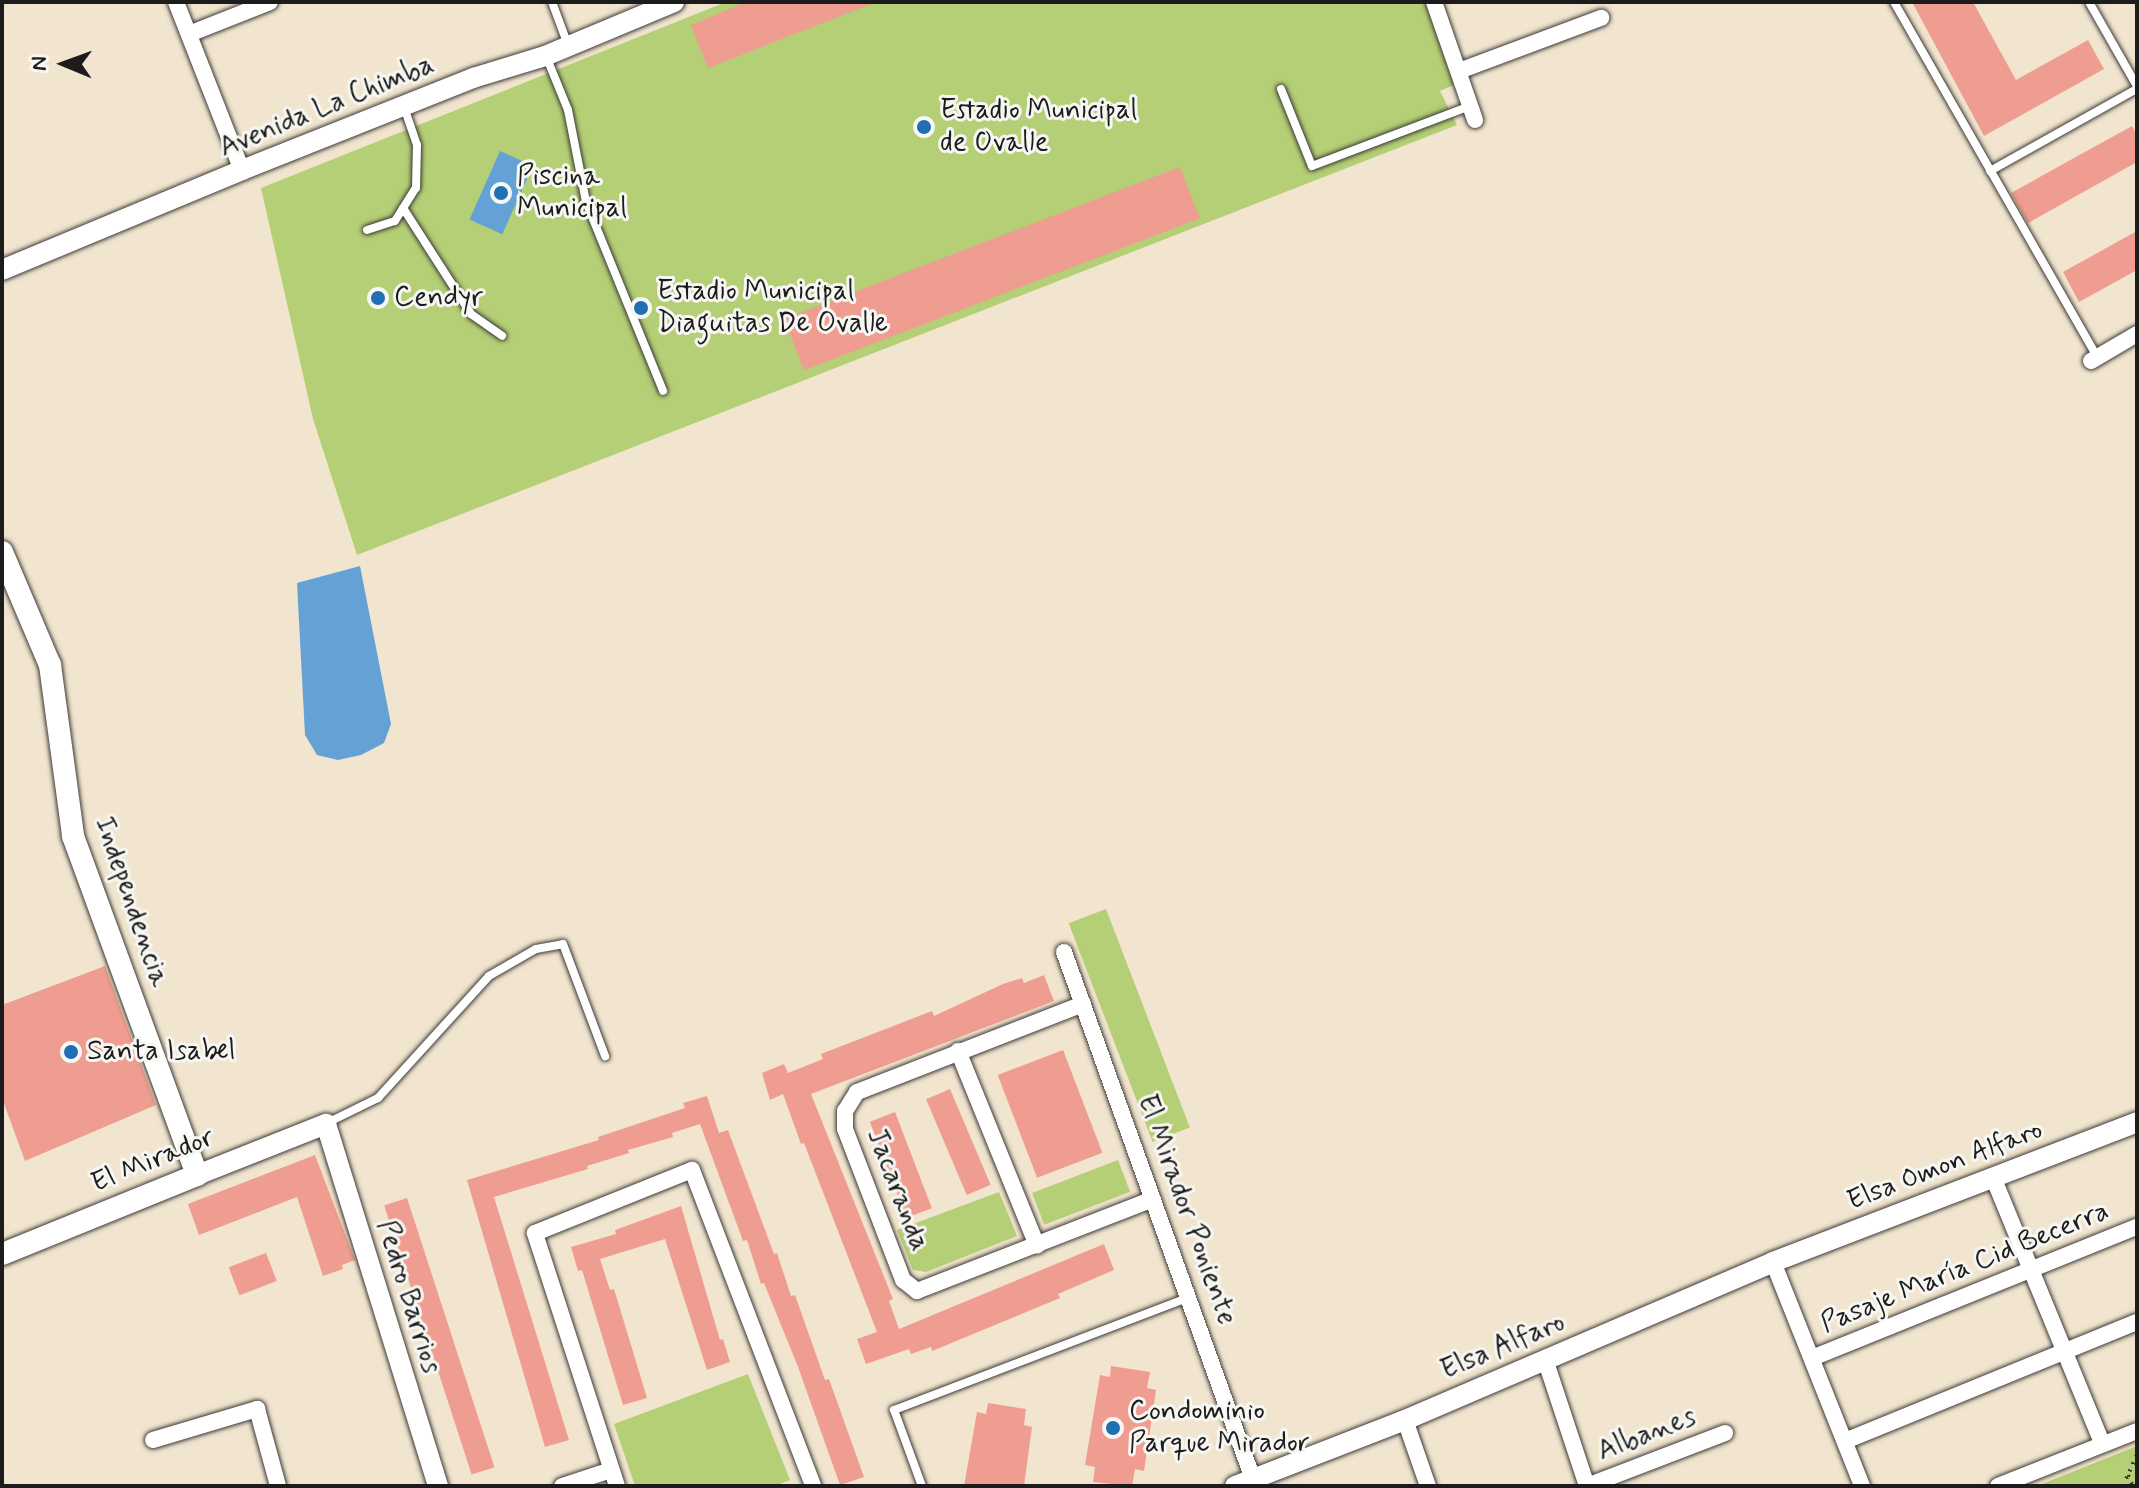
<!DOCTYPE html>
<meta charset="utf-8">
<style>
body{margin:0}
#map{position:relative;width:2139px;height:1488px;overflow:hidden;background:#f2e5cf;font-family:Mynerve,sans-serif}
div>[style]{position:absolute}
.green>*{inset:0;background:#b4cf75;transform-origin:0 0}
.water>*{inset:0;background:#64a2d6;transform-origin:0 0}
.building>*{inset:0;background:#ef9d90;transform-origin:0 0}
.path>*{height:4px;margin-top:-2px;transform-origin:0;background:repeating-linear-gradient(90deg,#3c3a37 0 2px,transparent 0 8px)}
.roads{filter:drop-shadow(0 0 2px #3c3a37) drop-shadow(0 0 2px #3c3a37)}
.service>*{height:8px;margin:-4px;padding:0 4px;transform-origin:4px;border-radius:4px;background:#fff}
.minor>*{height:16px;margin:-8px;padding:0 8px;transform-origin:8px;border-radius:8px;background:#fff}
.tertiary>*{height:20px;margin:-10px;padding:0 10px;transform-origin:10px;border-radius:10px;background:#fff}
.secondary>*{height:22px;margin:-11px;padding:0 11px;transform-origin:11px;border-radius:11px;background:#fff}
.dots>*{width:22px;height:22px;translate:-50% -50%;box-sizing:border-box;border:4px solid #f6f6f2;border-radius:50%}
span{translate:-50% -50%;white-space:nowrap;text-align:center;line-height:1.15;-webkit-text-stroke:6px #f6f6f2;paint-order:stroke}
.street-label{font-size:28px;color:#1c1c1c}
.poi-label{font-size:28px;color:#1c1c1c}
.left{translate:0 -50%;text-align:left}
.frame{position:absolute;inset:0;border:4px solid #1c1c1c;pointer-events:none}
.north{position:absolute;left:24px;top:24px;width:80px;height:80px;-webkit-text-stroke:6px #f6f6f2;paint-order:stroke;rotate:271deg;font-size:22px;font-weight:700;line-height:32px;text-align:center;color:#1c1c1c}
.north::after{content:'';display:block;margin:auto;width:28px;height:36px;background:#1c1c1c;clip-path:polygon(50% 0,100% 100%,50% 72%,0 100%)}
</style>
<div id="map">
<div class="green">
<div style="clip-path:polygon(726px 2px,1425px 2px,1454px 85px,1440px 91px,1457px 125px,357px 555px,313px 419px,261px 188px)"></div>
<div style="left:1106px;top:909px;width:234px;height:40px;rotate:69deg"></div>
<div style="left:1118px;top:1160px;width:34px;height:92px;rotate:69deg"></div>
<div style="clip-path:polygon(999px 1192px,1017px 1236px,926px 1272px,913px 1270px,897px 1230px)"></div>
<div style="clip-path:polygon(748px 1374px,790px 1480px,775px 1486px,635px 1486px,614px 1424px)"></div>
<div style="clip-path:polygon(2137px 1446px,2137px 1486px,2037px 1486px)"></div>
</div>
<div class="water">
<div style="left:500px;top:151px;width:36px;height:75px;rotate:24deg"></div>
<div style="clip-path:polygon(360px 566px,391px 724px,384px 743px,361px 755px,338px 760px,317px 755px,305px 735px,297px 583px)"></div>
</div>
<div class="building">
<div style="clip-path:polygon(746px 2px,873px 2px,874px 3px,708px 68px,691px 25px)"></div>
<div style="clip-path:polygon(1912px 2px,1973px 2px,2016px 80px,2088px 40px,2104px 69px,1984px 136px)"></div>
<div style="clip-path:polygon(2132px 126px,2137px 135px,2137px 162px,2028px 223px,2011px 193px)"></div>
<div style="left:1180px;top:167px;width:55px;height:424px;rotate:69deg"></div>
<div style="clip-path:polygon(2137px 231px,2137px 270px,2079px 302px,2063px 272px)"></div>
<div style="clip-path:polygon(105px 966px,156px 1105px,25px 1161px,2px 1098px,2px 1005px)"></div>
<div style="clip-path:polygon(1044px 975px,1054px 1001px,811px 1094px,893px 1299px,889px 1301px,899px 1329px,1104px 1244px,1114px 1270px,1058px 1294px,1060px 1298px,932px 1351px,931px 1347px,911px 1354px,909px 1349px,866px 1364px,857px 1339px,877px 1332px,804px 1143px,801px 1144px,783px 1094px,770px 1100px,762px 1073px,784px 1064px,788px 1073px,823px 1059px,821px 1054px,932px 1011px,934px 1016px,1003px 984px,1022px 978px,1024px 983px)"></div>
<div style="left:1063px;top:1050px;width:110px;height:70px;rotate:69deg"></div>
<div style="left:950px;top:1089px;width:104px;height:26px;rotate:67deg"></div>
<div style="clip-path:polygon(707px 1096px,719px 1133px,728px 1130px,774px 1254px,777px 1253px,791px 1296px,795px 1295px,825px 1380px,829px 1379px,864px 1477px,840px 1485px,798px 1367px,764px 1283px,761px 1284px,747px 1240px,743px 1241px,700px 1124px,672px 1133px,673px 1137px,628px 1150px,629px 1153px,587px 1166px,588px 1169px,494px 1197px,569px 1440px,545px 1447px,467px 1180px,599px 1140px,598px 1137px,685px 1108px,683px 1103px)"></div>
<div style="left:895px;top:1112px;width:103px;height:27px;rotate:69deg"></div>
<div style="clip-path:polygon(315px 1155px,355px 1260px,342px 1265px,343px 1269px,323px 1276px,297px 1197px,199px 1235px,188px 1204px)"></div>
<div style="left:407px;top:1198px;width:283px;height:24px;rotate:72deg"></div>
<div style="clip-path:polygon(681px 1206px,720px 1340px,723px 1339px,730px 1362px,707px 1370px,665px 1239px,600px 1259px,610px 1290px,614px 1289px,647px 1398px,623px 1405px,582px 1270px,578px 1271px,571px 1247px,616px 1234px,615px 1230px)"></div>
<div style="left:266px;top:1253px;width:30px;height:40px;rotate:69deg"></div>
<div style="clip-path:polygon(1111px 1366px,1150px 1372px,1147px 1388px,1156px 1390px,1144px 1471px,1135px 1469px,1132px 1486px,1093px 1482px,1095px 1467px,1085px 1465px,1100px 1375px,1110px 1377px)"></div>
<div style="clip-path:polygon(988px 1403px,1026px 1409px,1024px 1425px,1032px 1427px,1024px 1486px,964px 1486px,977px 1412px,986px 1414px)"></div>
</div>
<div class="path">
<div style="left:2128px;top:1475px;width:12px;rotate:66deg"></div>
<div style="left:2123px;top:1486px;width:34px;rotate:-66deg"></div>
</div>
<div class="roads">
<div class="service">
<div style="left:552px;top:2px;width:46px;rotate:69.6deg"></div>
<div style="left:1894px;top:2px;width:409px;rotate:60.2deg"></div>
<div style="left:2089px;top:2px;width:97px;rotate:60.3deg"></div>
<div style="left:546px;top:56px;width:58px;rotate:67.8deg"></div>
<div style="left:568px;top:110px;width:94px;rotate:78.9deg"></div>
<div style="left:586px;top:202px;width:204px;rotate:67.8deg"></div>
<div style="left:1281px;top:89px;width:83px;rotate:68.1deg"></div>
<div style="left:1312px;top:166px;width:169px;rotate:-20.8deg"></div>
<div style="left:1990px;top:171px;width:168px;rotate:-29.2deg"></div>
<div style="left:403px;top:208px;width:126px;rotate:57.3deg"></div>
<div style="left:471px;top:314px;width:38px;rotate:35deg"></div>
<div style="left:367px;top:230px;width:29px;rotate:-18deg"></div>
<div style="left:395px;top:221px;width:39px;rotate:-58deg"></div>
<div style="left:416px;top:188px;width:43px;rotate:-88.7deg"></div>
<div style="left:417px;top:145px;width:40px;rotate:-108.9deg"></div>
<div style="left:327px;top:1123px;width:57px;rotate:-26.1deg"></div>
<div style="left:378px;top:1098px;width:165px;rotate:-47.7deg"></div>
<div style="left:489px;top:976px;width:54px;rotate:-29.9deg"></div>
<div style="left:536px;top:949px;width:27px;rotate:-10deg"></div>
<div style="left:563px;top:944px;width:120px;rotate:69.4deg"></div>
<div style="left:922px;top:1486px;width:81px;rotate:-110.2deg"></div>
<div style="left:894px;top:1410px;width:314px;rotate:-20.9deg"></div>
</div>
<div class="minor">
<div style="left:176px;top:2px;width:180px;rotate:68.6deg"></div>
<div style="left:1434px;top:2px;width:125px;rotate:70.8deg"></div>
<div style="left:189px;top:34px;width:87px;rotate:-21.6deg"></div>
<div style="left:1459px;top:71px;width:152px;rotate:-20.5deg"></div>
<div style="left:2091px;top:361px;width:53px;rotate:-30.4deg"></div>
<div style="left:1064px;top:952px;width:560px;rotate:70.27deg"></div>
<div style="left:1083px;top:1004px;width:243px;rotate:158.7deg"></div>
<div style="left:857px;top:1092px;width:22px;rotate:122deg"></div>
<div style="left:845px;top:1111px;width:18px;rotate:90deg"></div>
<div style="left:845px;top:1129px;width:162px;rotate:69deg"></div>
<div style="left:903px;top:1280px;width:18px;rotate:38deg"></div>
<div style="left:917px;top:1291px;width:253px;rotate:-21.3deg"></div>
<div style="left:958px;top:1051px;width:210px;rotate:67.9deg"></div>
<div style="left:1993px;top:1177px;width:287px;rotate:67.7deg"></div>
<div style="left:1773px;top:1262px;width:241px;rotate:68.3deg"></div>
<div style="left:1812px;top:1358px;width:350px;rotate:-22deg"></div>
<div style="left:1545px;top:1359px;width:134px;rotate:71.7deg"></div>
<div style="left:1405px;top:1420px;width:70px;rotate:70.8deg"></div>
<div style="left:153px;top:1440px;width:109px;rotate:-16.6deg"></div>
<div style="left:257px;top:1409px;width:80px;rotate:74.7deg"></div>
<div style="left:1845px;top:1441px;width:315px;rotate:-22.2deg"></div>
<div style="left:562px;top:1486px;width:52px;rotate:-18.1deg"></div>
<div style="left:617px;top:1486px;width:266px;rotate:-108deg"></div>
<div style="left:535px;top:1233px;width:169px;rotate:-21.9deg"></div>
<div style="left:692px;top:1170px;width:338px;rotate:69deg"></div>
<div style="left:1587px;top:1486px;width:148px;rotate:-21deg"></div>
<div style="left:1998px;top:1486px;width:149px;rotate:-21.6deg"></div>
</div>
<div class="tertiary">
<div style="left:2px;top:270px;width:260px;rotate:-22.6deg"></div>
<div style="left:242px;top:170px;width:249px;rotate:-21.7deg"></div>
<div style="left:473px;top:78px;width:75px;rotate:-17deg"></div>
<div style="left:545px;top:56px;width:140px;rotate:-22.7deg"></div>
<div style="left:197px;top:1175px;width:139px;rotate:-21.6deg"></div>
<div style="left:326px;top:1124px;width:379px;rotate:72.8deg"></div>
<div style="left:1235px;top:1486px;width:182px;rotate:-21.2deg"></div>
<div style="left:1405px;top:1420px;width:400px;rotate:-23.2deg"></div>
<div style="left:1773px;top:1262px;width:390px;rotate:-21deg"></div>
</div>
<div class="secondary">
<div style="left:2px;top:552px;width:123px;rotate:67deg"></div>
<div style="left:50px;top:665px;width:173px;rotate:82.3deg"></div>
<div style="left:73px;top:836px;width:361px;rotate:69.9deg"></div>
<div style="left:197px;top:1175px;width:210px;rotate:157.9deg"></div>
</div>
</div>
<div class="dots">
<div style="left:924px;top:127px;background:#1f6fb2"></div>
<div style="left:501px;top:193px;background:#1f6fb2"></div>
<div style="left:378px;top:298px;background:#1f6fb2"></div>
<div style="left:641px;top:308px;background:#1f6fb2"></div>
<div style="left:71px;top:1052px;background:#1f6fb2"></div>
<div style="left:1113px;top:1428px;background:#1f6fb2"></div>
</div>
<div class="street-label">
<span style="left:327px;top:107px;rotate:-22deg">Avenida La Chimba</span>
<span style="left:131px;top:902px;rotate:71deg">Independencia</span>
<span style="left:153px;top:1161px;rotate:-22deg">El Mirador</span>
<span style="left:1945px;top:1166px;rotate:-21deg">Elsa Omon Alfaro</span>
<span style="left:897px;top:1190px;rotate:69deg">Jacaranda</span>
<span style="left:1186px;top:1210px;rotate:70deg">El Mirador Poniente</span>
<span style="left:1965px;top:1268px;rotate:-22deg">Pasaje María Cid Becerra</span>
<span style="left:408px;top:1297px;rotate:73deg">Pedro Barrios</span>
<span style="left:1503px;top:1347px;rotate:-23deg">Elsa Alfaro</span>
<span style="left:1647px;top:1435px;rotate:-21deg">Albanes</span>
</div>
<div class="poi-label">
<span class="left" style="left:940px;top:127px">Estadio Municipal<br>de Ovalle</span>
<span class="left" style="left:517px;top:193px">Piscina<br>Municipal</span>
<span class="left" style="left:657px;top:308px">Estadio Municipal<br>Diaguitas De Ovalle</span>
<span class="left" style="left:394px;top:298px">Cendyr</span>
<span class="left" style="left:87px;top:1052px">Santa Isabel</span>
<span class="left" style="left:1129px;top:1428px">Condominio<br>Parque Mirador</span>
</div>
<div class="frame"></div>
<div class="north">N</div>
</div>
